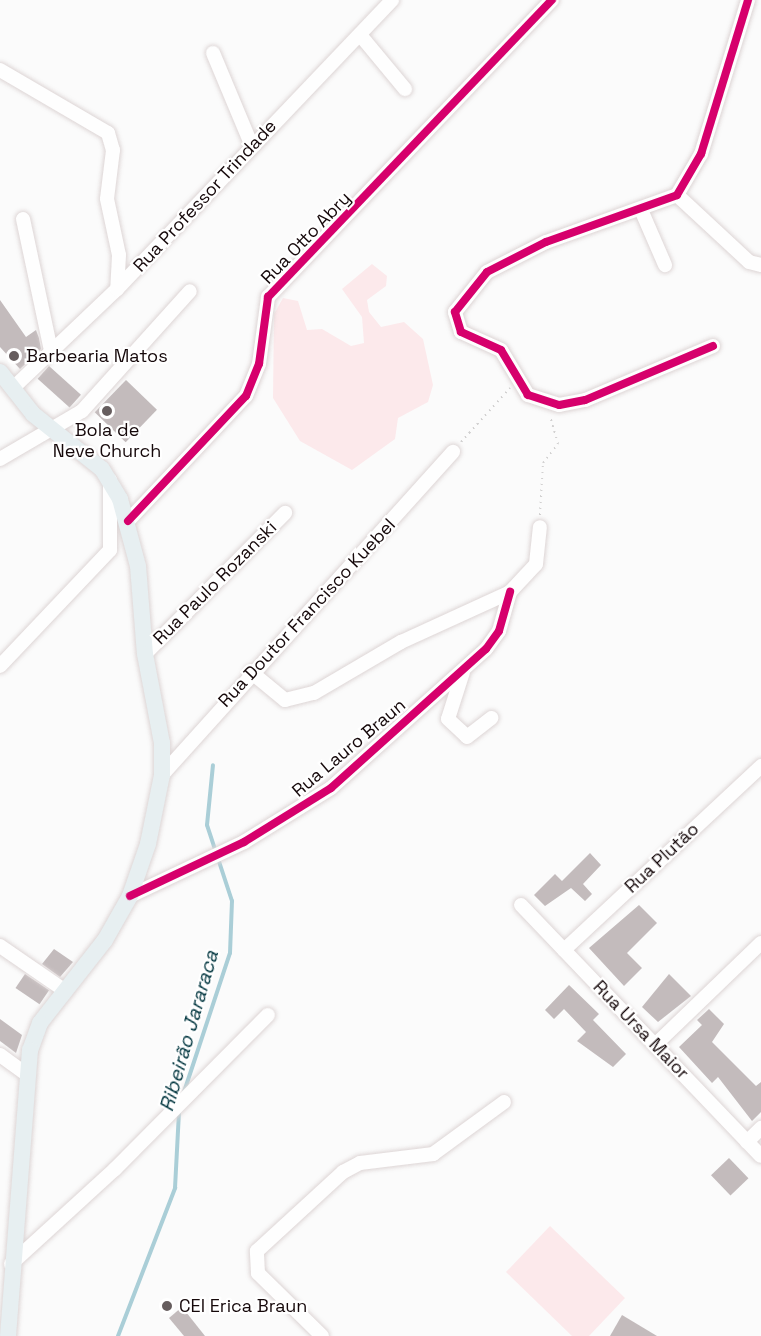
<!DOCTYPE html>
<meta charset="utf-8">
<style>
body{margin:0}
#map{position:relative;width:761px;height:1336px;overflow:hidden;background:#fbfbfb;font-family:"Space Grotesk",sans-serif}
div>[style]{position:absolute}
.green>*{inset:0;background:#fce9eb}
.stream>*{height:4px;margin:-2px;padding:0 2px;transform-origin:2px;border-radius:2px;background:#aaced7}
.building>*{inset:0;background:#c3bbbc;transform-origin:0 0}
.path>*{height:2px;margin-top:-1px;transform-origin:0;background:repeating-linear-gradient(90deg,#d2d1d1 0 1.5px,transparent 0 6px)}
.roads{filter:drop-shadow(0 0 2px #ddd5d5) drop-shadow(0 0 2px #ddd5d5)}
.minor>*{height:14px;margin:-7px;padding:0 7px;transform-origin:7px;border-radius:7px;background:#fefefe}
.major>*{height:16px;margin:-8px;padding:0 8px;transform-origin:8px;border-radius:8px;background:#e7eff1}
.cycleway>*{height:8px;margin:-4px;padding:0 4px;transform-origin:4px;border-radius:4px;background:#d6006c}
.dots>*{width:16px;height:16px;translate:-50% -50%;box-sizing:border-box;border:3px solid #fff;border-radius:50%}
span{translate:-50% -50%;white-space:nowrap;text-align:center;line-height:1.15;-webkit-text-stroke:4.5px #fff;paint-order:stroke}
.street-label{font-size:18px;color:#15080a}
.poi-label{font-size:18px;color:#15080a}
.left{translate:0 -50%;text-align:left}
.water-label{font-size:20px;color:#033740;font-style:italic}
</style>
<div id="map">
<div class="green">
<div style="clip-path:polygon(372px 264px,387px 276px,386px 286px,367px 300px,369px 312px,381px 327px,404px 322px,423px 339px,433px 385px,428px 402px,398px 418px,395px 439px,352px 470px,300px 441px,273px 398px,274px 314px,283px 298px,298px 301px,307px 330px,322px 329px,351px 346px,364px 343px,362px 317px,342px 289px)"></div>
<div style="clip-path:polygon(550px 1226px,625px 1298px,589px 1336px,572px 1336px,506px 1272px)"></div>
</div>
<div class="stream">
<div style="left:184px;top:1092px;width:146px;rotate:-71.7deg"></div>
<div style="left:230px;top:953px;width:52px;rotate:-87.8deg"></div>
<div style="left:232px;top:901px;width:80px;rotate:-108.2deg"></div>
<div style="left:207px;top:825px;width:60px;rotate:-84.3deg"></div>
<div style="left:118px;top:1336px;width:159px;rotate:-68.9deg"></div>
<div style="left:175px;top:1188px;width:77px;rotate:-87deg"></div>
</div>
<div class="building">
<div style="clip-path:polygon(0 300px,26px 337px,36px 330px,39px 338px,41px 349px,20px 369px,0 347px)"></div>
<div style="left:49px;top:366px;width:43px;height:17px;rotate:42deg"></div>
<div style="left:126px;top:380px;width:43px;height:45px;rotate:44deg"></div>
<div style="clip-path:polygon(590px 853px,601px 865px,583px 884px,592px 894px,585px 901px,571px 888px,545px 906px,534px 895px,555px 874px,562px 881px)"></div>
<div style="clip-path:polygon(639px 905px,657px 923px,627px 953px,642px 968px,624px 986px,589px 948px)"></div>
<div style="clip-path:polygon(54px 949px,73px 962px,60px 977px,42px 964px)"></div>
<div style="left:25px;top:974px;width:29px;height:17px;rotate:34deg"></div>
<div style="clip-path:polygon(669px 974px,691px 996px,658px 1022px,642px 1007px)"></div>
<div style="clip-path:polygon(569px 985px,599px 1014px,593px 1020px,626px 1054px,613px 1067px,577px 1041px,586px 1032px,564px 1009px,554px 1019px,545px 1010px)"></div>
<div style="clip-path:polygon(709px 1009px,724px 1024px,712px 1042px,756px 1086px,761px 1082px,761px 1112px,752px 1121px,718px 1077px,712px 1083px,679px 1047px,702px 1025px,697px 1020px)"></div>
<div style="clip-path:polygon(0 1019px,22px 1035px,16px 1053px,0 1041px)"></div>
<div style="left:729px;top:1158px;width:28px;height:25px;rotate:46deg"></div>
<div style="clip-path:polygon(182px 1307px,205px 1336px,184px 1336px,169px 1318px)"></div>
<div style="clip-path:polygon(622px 1315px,657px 1336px,610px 1336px)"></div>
</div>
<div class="path">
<div style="left:461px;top:442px;width:73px;rotate:-47.8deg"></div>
<div style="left:540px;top:515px;width:52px;rotate:-86.7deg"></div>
<div style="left:543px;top:463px;width:24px;rotate:-52deg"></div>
<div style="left:558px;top:444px;width:29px;rotate:-106deg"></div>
</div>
<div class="roads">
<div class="minor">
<div style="left:361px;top:36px;width:69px;rotate:50.3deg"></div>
<div style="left:213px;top:53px;width:99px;rotate:67.3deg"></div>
<div style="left:0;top:70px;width:125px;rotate:30.3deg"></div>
<div style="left:108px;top:133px;width:18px;rotate:74deg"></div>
<div style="left:113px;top:150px;width:49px;rotate:97deg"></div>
<div style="left:107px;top:199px;width:57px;rotate:77.9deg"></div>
<div style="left:119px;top:255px;width:34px;rotate:93deg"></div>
<div style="left:677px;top:195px;width:98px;rotate:42.9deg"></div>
<div style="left:749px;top:262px;width:12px;rotate:14deg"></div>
<div style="left:642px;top:212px;width:58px;rotate:66.5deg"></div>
<div style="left:23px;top:219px;width:135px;rotate:78deg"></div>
<div style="left:713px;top:346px;width:139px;rotate:157.1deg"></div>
<div style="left:585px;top:400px;width:26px;rotate:169deg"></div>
<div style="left:559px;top:405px;width:33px;rotate:-162deg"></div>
<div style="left:528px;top:395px;width:52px;rotate:-121deg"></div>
<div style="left:501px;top:350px;width:44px;rotate:-155.8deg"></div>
<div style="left:461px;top:332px;width:21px;rotate:-107deg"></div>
<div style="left:455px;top:312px;width:51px;rotate:-51.3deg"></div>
<div style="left:487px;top:272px;width:66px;rotate:-27deg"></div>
<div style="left:546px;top:242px;width:139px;rotate:-19.7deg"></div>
<div style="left:677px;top:195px;width:48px;rotate:-59.7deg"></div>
<div style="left:701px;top:154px;width:161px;rotate:-73deg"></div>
<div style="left:13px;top:388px;width:144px;rotate:-43.6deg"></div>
<div style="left:117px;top:289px;width:399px;rotate:-46.4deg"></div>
<div style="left:0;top:459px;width:95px;rotate:-30.3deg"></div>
<div style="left:82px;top:411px;width:161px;rotate:-48deg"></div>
<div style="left:128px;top:521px;width:172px;rotate:-46.7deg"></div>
<div style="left:246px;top:396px;width:35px;rotate:-68deg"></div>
<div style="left:259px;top:364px;width:68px;rotate:-82.3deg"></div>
<div style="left:268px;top:297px;width:411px;rotate:-46.3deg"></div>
<div style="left:145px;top:654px;width:199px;rotate:-45.2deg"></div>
<div style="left:0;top:666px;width:160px;rotate:-46.5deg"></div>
<div style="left:110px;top:550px;width:70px;rotate:-90deg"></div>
<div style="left:251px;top:672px;width:44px;rotate:39.5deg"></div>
<div style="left:285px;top:700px;width:30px;rotate:-14deg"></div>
<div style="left:314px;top:693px;width:101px;rotate:-30.4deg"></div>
<div style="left:401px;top:642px;width:120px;rotate:-24.6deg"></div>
<div style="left:510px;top:592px;width:38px;rotate:-47deg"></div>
<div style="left:536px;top:564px;width:37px;rotate:-84deg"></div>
<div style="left:463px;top:672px;width:49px;rotate:107.7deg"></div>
<div style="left:448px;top:719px;width:26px;rotate:43deg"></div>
<div style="left:467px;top:737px;width:31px;rotate:-38deg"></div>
<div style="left:162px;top:775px;width:435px;rotate:-48deg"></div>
<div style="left:130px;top:896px;width:126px;rotate:-25.3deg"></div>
<div style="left:244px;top:842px;width:102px;rotate:-31.8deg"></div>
<div style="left:331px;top:788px;width:208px;rotate:-41.9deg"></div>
<div style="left:486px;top:649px;width:22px;rotate:-54deg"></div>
<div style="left:499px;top:631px;width:41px;rotate:-74.2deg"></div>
<div style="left:521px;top:905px;width:347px;rotate:46.3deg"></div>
<div style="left:0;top:946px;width:78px;rotate:34.5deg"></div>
<div style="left:564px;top:950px;width:270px;rotate:-43deg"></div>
<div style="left:655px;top:1045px;width:147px;rotate:-43.9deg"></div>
<div style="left:0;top:1055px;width:32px;rotate:36deg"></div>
<div style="left:747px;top:1142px;width:20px;rotate:-45deg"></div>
<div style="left:11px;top:1264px;width:141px;rotate:-42.4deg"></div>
<div style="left:115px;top:1169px;width:217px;rotate:-45.2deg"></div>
<div style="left:322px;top:1336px;width:90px;rotate:-135.5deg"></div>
<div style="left:258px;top:1273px;width:22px;rotate:-93deg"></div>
<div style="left:257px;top:1251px;width:117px;rotate:-42.6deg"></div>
<div style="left:343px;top:1172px;width:19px;rotate:-28deg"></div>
<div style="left:360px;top:1163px;width:74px;rotate:-7deg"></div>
<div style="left:433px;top:1154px;width:88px;rotate:-36.2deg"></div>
</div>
<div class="major">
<div style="left:0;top:372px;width:53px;rotate:51.8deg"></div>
<div style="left:33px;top:414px;width:88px;rotate:38.6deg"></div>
<div style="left:102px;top:469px;width:35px;rotate:59deg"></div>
<div style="left:120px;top:499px;width:69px;rotate:75deg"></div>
<div style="left:138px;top:566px;width:88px;rotate:85.5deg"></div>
<div style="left:145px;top:654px;width:91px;rotate:79.2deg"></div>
<div style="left:162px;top:743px;width:32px;rotate:90deg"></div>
<div style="left:162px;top:775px;width:70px;rotate:101.5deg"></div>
<div style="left:148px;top:844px;width:55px;rotate:109.1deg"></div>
<div style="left:130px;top:896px;width:51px;rotate:119.6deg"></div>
<div style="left:105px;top:940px;width:105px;rotate:128.1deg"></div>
<div style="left:40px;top:1023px;width:29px;rotate:110deg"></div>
<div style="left:30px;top:1050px;width:287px;rotate:94.4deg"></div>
</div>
</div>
<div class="cycleway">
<div style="left:713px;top:346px;width:139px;rotate:157.1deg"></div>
<div style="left:585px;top:400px;width:26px;rotate:169deg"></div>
<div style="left:559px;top:405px;width:33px;rotate:-162deg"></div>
<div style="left:528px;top:395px;width:52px;rotate:-121deg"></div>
<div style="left:501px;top:350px;width:44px;rotate:-155.8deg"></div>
<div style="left:461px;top:332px;width:21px;rotate:-107deg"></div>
<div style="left:455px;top:312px;width:51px;rotate:-51.3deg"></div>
<div style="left:487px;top:272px;width:66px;rotate:-27deg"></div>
<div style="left:546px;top:242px;width:139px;rotate:-19.7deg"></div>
<div style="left:677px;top:195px;width:48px;rotate:-59.7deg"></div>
<div style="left:701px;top:154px;width:161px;rotate:-73deg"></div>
<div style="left:128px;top:521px;width:172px;rotate:-46.7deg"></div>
<div style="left:246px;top:396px;width:35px;rotate:-68deg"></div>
<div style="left:259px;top:364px;width:68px;rotate:-82.3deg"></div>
<div style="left:268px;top:297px;width:411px;rotate:-46.3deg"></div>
<div style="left:130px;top:896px;width:126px;rotate:-25.3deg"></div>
<div style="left:244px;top:842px;width:102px;rotate:-31.8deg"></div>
<div style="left:331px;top:788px;width:208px;rotate:-41.9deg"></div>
<div style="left:486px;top:649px;width:22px;rotate:-54deg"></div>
<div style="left:499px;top:631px;width:41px;rotate:-74.2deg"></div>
</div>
<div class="dots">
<div style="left:14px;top:356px;background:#665d5e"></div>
<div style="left:107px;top:411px;background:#665d5e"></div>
<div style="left:167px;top:1306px;background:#665d5e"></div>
</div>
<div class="street-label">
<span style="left:205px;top:196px;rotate:-47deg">Rua Professor Trindade</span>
<span style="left:306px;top:238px;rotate:-46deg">Rua Otto Abry</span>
<span style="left:215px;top:583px;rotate:-45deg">Rua Paulo Rozanski</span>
<span style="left:307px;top:613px;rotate:-47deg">Rua Doutor Francisco Kuebel</span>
<span style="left:349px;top:748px;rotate:-40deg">Rua Lauro Braun</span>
<span style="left:662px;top:858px;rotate:-43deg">Rua Plutão</span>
<span style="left:641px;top:1030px;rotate:46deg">Rua Ursa Maior</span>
</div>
<div class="poi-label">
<span class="left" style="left:26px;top:356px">Barbearia Matos</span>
<span style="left:107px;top:441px">Bola de<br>Neve Church</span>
<span class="left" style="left:179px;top:1306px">CEI Erica Braun</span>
</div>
<div class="water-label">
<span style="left:189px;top:1031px;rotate:-74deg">Ribeirão Jararaca</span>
</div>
</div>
